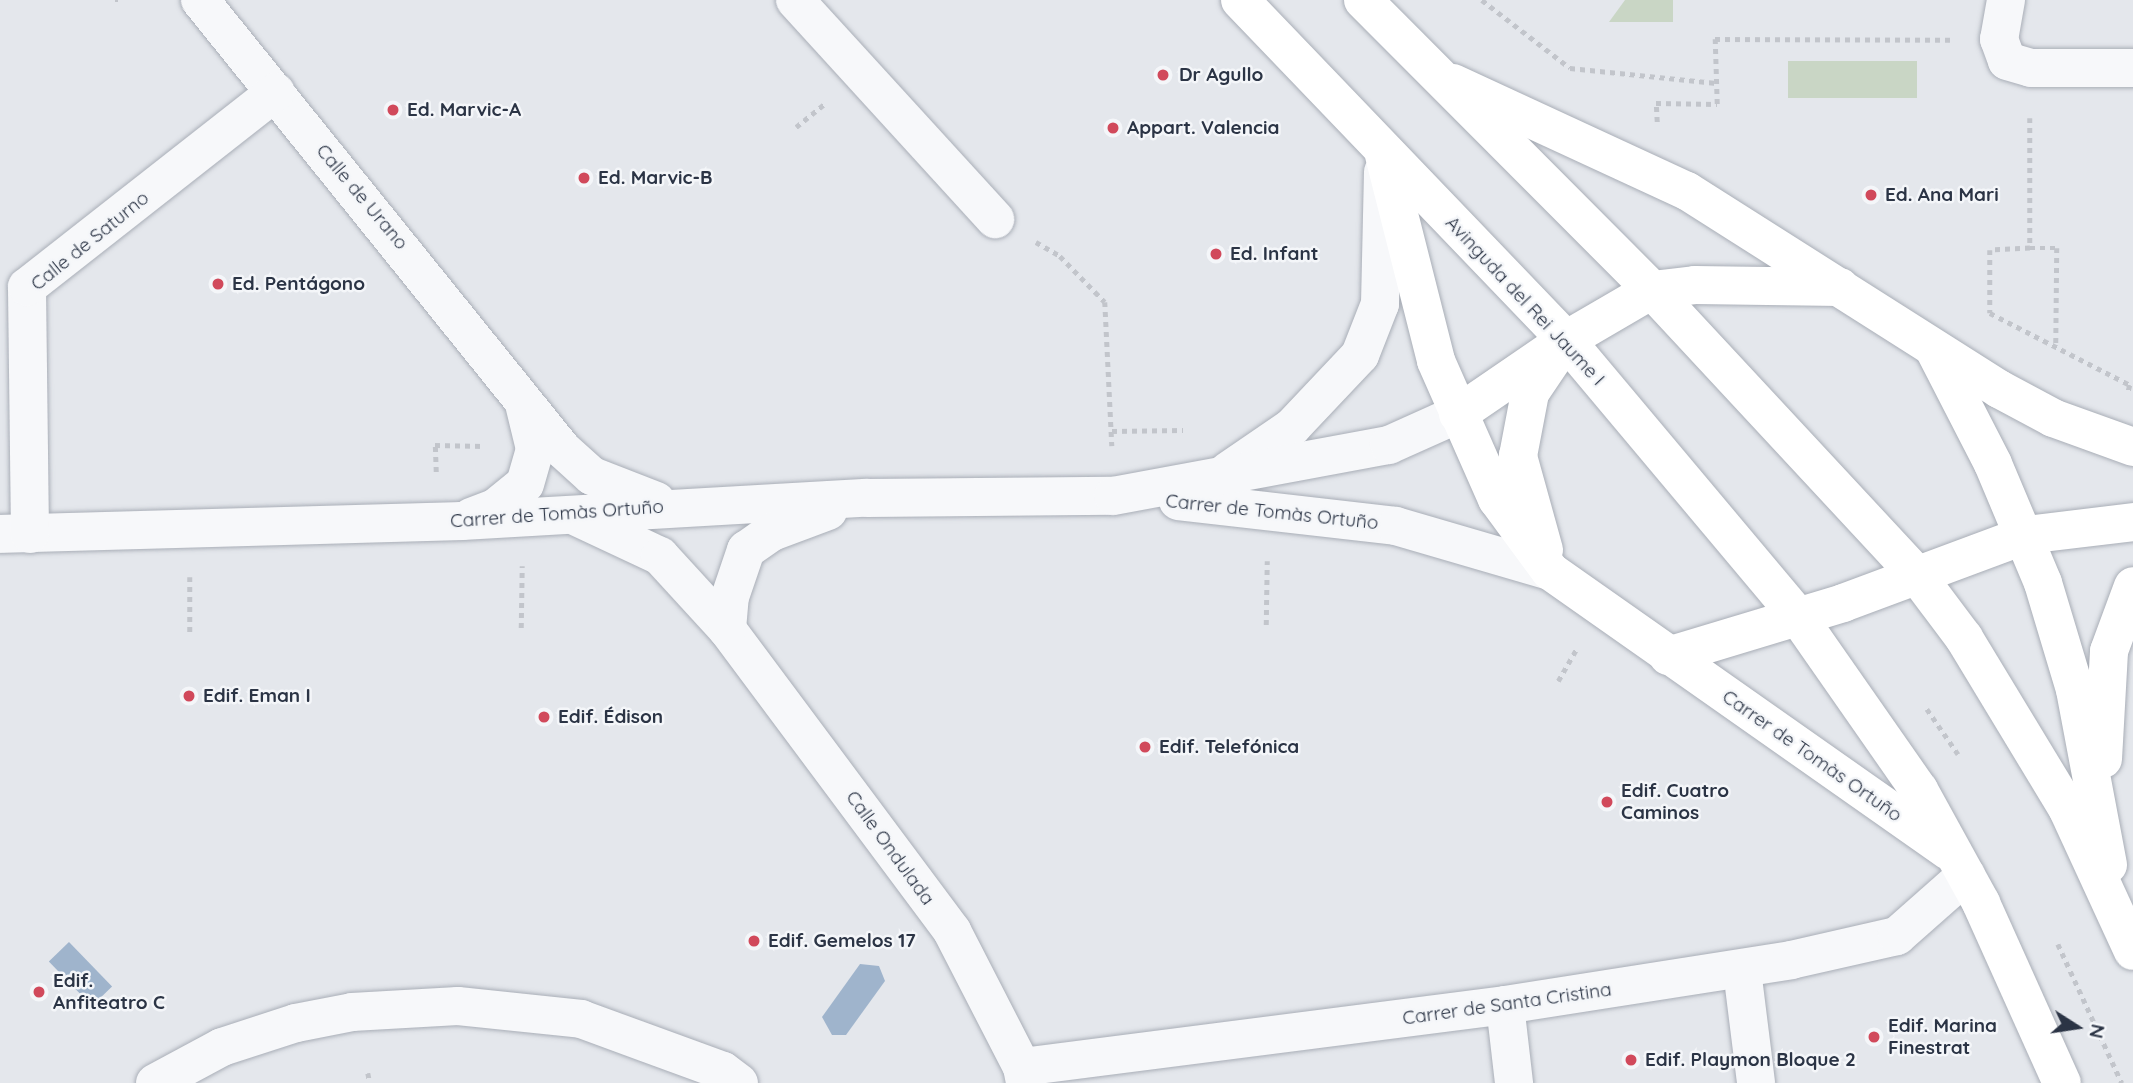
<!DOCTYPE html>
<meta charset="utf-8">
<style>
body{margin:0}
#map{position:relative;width:2133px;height:1083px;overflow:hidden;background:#e4e7ec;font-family:Quicksand,sans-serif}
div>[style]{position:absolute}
.green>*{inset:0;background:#c9d6c5;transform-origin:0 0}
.water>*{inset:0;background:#9fb4cc;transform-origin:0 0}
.path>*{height:4.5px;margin-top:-2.25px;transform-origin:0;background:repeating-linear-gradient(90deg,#c2c5cb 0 5px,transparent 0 10px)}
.roads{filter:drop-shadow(0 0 2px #a9aeb7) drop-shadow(0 0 2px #a9aeb7)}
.minor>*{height:38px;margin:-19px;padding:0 19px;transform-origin:19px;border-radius:19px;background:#f7f8fa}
.secondary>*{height:38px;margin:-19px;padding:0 19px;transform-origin:19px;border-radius:19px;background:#fff}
.dots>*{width:19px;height:19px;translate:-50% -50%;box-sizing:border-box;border:4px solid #f4f6f9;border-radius:50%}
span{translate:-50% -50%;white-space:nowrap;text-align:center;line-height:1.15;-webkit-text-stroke:5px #f4f6f9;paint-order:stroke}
.poi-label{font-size:19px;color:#2b3445;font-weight:700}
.left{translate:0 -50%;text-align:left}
.street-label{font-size:19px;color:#2b3445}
.north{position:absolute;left:2042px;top:992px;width:70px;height:70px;-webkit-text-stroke:5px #f4f6f9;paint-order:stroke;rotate:102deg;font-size:19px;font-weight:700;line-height:28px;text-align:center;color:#2b3445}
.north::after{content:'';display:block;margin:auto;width:24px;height:32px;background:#2b3445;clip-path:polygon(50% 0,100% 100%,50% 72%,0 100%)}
</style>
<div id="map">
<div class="green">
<div style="clip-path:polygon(1625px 0,1673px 0,1673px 22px,1609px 22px)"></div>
<div style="left:1788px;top:61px;width:129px;height:37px"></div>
</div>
<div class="water">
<div style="left:69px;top:942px;width:62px;height:28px;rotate:46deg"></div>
<div style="clip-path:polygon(860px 964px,879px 966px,885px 981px,846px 1035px,832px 1035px,822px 1017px)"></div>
</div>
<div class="path">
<div style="left:115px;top:0;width:3px"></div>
<div style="left:1482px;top:0;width:111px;rotate:37.7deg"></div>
<div style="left:1570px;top:68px;width:147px;rotate:5.9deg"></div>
<div style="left:2030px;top:118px;width:130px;rotate:90deg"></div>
<div style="left:2030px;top:248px;width:27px"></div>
<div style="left:2057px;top:248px;width:99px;rotate:90.6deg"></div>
<div style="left:1657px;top:122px;width:19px;rotate:-93deg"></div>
<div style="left:1656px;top:103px;width:61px;rotate:0.9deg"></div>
<div style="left:1717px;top:104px;width:65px;rotate:-91.8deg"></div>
<div style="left:1715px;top:39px;width:235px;rotate:0.2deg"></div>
<div style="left:796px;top:127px;width:36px;rotate:-39deg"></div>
<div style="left:1036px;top:242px;width:28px;rotate:30deg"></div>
<div style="left:1060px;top:256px;width:64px;rotate:45.6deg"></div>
<div style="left:1105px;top:302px;width:144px;rotate:87.2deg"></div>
<div style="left:2030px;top:248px;width:40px;rotate:177.1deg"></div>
<div style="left:1990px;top:250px;width:63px;rotate:90deg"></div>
<div style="left:1990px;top:313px;width:157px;rotate:27.2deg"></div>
<div style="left:2130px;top:385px;width:8px;rotate:104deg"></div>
<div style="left:1112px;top:431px;width:71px;rotate:-0.8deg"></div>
<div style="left:436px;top:472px;width:27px;rotate:-92deg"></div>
<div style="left:435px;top:445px;width:49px;rotate:1.2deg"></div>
<div style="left:190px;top:577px;width:59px;rotate:90deg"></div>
<div style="left:1266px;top:625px;width:64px;rotate:-89.1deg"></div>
<div style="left:521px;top:628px;width:62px;rotate:-89.1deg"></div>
<div style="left:1558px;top:681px;width:38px;rotate:-60deg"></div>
<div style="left:1927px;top:709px;width:55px;rotate:55.4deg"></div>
<div style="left:2058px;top:944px;width:153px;rotate:65.3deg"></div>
<div style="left:368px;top:1073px;width:10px;rotate:79deg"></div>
</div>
<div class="roads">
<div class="minor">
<div style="left:200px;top:0;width:577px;rotate:51.12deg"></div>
<div style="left:562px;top:449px;width:40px;rotate:42deg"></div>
<div style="left:592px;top:476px;width:69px;rotate:21.3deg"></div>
<div style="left:795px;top:0;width:297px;rotate:47.6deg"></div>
<div style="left:2006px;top:0;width:40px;rotate:100deg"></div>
<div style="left:1999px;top:39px;width:23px;rotate:70deg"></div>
<div style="left:2007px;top:61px;width:25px;rotate:16deg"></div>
<div style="left:2031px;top:68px;width:102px"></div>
<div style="left:1228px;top:471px;width:78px;rotate:-34.5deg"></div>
<div style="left:1292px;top:427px;width:99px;rotate:-46.6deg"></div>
<div style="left:1360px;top:355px;width:55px;rotate:-68.6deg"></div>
<div style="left:1380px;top:304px;width:132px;rotate:-88.7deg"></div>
<div style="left:1178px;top:501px;width:219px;rotate:6.5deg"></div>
<div style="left:1396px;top:526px;width:160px;rotate:16.3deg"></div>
<div style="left:471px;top:517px;width:26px;rotate:-21deg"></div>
<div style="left:495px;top:508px;width:38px;rotate:-39deg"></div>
<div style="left:525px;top:484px;width:36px;rotate:-74deg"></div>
<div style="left:535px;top:449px;width:46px;rotate:-103.7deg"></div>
<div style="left:577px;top:517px;width:92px;rotate:25.2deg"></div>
<div style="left:660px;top:556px;width:99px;rotate:47.5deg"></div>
<div style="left:727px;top:629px;width:377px;rotate:53.3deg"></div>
<div style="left:952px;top:931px;width:153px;rotate:62.8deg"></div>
<div style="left:1022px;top:1067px;width:16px;rotate:79deg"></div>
<div style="left:0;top:534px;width:462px;rotate:-1.6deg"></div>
<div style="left:462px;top:521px;width:406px;rotate:-3.3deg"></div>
<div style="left:867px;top:498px;width:246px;rotate:-0.5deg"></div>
<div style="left:1113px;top:496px;width:281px;rotate:-10.5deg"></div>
<div style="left:1389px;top:445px;width:76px;rotate:-24.2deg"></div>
<div style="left:30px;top:534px;width:247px;rotate:-90.7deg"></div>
<div style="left:27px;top:287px;width:316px;rotate:-38.1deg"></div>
<div style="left:727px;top:629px;width:32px;rotate:-85deg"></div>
<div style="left:730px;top:597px;width:50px;rotate:-71.2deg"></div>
<div style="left:746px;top:550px;width:32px;rotate:-35deg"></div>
<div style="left:772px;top:532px;width:60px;rotate:-20.6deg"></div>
<div style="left:1742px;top:970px;width:114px;rotate:82.9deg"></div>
<div style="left:1505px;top:1005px;width:79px;rotate:83.4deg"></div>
<div style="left:1022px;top:1067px;width:487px;rotate:-7.3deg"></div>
<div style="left:1505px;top:1005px;width:290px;rotate:-8.9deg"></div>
<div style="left:1791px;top:960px;width:109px;rotate:-12.8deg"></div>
<div style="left:1897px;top:936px;width:92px;rotate:-41.5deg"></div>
<div style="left:155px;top:1083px;width:76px;rotate:-28.2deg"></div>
<div style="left:222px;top:1047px;width:78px;rotate:-18deg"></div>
<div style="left:296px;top:1023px;width:57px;rotate:-11.1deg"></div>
<div style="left:352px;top:1012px;width:106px;rotate:-3.2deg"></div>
<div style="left:458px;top:1006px;width:124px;rotate:6deg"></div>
<div style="left:581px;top:1019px;width:151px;rotate:20.1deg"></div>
<div style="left:723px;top:1071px;width:20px;rotate:37deg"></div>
</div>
<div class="secondary">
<div style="left:1240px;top:0;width:471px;rotate:46.2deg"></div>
<div style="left:1566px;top:340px;width:358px;rotate:50deg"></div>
<div style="left:1796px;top:614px;width:215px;rotate:55.1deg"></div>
<div style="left:1919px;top:790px;width:129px;rotate:61.2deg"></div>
<div style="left:1981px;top:903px;width:197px;rotate:65.8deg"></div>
<div style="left:1363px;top:0;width:409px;rotate:45.1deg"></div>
<div style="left:1652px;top:290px;width:388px;rotate:47.1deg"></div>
<div style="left:1916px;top:574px;width:80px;rotate:53.1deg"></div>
<div style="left:1964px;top:638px;width:201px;rotate:58.8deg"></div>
<div style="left:2068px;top:810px;width:155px;rotate:65.3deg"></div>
<div style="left:1453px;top:83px;width:258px;rotate:24.8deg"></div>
<div style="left:1687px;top:191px;width:370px;rotate:32.4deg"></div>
<div style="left:1999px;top:389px;width:61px;rotate:28.2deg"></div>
<div style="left:2053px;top:418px;width:85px;rotate:19.9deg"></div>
<div style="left:1384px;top:155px;width:212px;rotate:75.8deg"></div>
<div style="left:1436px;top:361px;width:151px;rotate:66.2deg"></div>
<div style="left:1497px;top:499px;width:89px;rotate:53.6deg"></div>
<div style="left:1550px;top:571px;width:487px;rotate:35.1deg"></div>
<div style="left:1934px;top:349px;width:129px;rotate:62.8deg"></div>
<div style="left:1993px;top:464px;width:129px;rotate:67.2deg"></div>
<div style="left:2043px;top:583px;width:112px;rotate:73.3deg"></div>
<div style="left:2075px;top:690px;width:178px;rotate:79.3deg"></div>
<div style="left:1458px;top:414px;width:131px;rotate:-34.4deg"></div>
<div style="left:1566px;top:340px;width:99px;rotate:-30.2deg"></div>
<div style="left:1652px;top:290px;width:43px;rotate:-6.6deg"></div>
<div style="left:1695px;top:285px;width:145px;rotate:0.8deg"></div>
<div style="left:1544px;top:550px;width:98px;rotate:-105.5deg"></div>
<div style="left:1518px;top:456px;width:64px;rotate:-79.2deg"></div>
<div style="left:1530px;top:393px;width:48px;rotate:-56deg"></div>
<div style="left:1668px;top:656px;width:183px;rotate:-16.8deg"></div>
<div style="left:1843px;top:603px;width:195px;rotate:-20.4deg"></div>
<div style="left:2026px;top:535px;width:108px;rotate:-6.9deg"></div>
<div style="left:2103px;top:759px;width:108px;rotate:-86.8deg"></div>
<div style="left:2109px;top:651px;width:69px;rotate:-69.7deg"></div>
</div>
</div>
<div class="dots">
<div style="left:1163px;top:75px;background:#d1495b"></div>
<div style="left:393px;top:110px;background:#d1495b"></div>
<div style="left:1113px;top:128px;background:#d1495b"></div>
<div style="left:584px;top:178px;background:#d1495b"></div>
<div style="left:1871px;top:195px;background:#d1495b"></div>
<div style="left:1216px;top:254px;background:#d1495b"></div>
<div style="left:218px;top:284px;background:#d1495b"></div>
<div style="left:189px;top:696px;background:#d1495b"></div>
<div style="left:544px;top:717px;background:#d1495b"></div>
<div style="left:1145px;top:747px;background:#d1495b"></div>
<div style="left:1607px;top:802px;background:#d1495b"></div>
<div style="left:754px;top:941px;background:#d1495b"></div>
<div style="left:39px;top:992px;background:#d1495b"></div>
<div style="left:1874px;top:1037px;background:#d1495b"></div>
<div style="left:1631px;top:1060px;background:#d1495b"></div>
</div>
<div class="poi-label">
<span class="left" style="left:1179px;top:75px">Dr Agullo</span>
<span class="left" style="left:407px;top:110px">Ed. Marvic-A</span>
<span class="left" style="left:1127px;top:128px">Appart. Valencia</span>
<span class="left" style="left:598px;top:178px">Ed. Marvic-B</span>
<span class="left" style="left:1885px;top:195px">Ed. Ana Mari</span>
<span class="left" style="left:1230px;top:254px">Ed. Infant</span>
<span class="left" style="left:232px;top:284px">Ed. Pentágono</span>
<span class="left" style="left:203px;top:696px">Edif. Eman I</span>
<span class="left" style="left:558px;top:717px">Edif. Édison</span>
<span class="left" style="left:1159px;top:747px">Edif. Telefónica</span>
<span class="left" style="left:1621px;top:802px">Edif. Cuatro<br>Caminos</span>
<span class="left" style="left:768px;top:941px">Edif. Gemelos 17</span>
<span class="left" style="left:53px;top:992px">Edif.<br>Anfiteatro C</span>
<span class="left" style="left:1888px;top:1037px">Edif. Marina<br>Finestrat</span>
<span class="left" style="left:1645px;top:1060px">Edif. Playmon Bloque 2</span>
</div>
<div class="street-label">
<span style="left:362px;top:197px;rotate:50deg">Calle de Urano</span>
<span style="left:90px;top:241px;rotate:-39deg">Calle de Saturno</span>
<span style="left:1525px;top:301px;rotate:47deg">Avinguda del Rei Jaume I</span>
<span style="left:1272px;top:512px;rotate:6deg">Carrer de Tomàs Ortuño</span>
<span style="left:557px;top:514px;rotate:-4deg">Carrer de Tomàs Ortuño</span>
<span style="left:1812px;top:756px;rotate:35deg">Carrer de Tomàs Ortuño</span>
<span style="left:890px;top:848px;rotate:54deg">Calle Ondulada</span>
<span style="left:1507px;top:1004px;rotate:-8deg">Carrer de Santa Cristina</span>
</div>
<div class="north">N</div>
</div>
